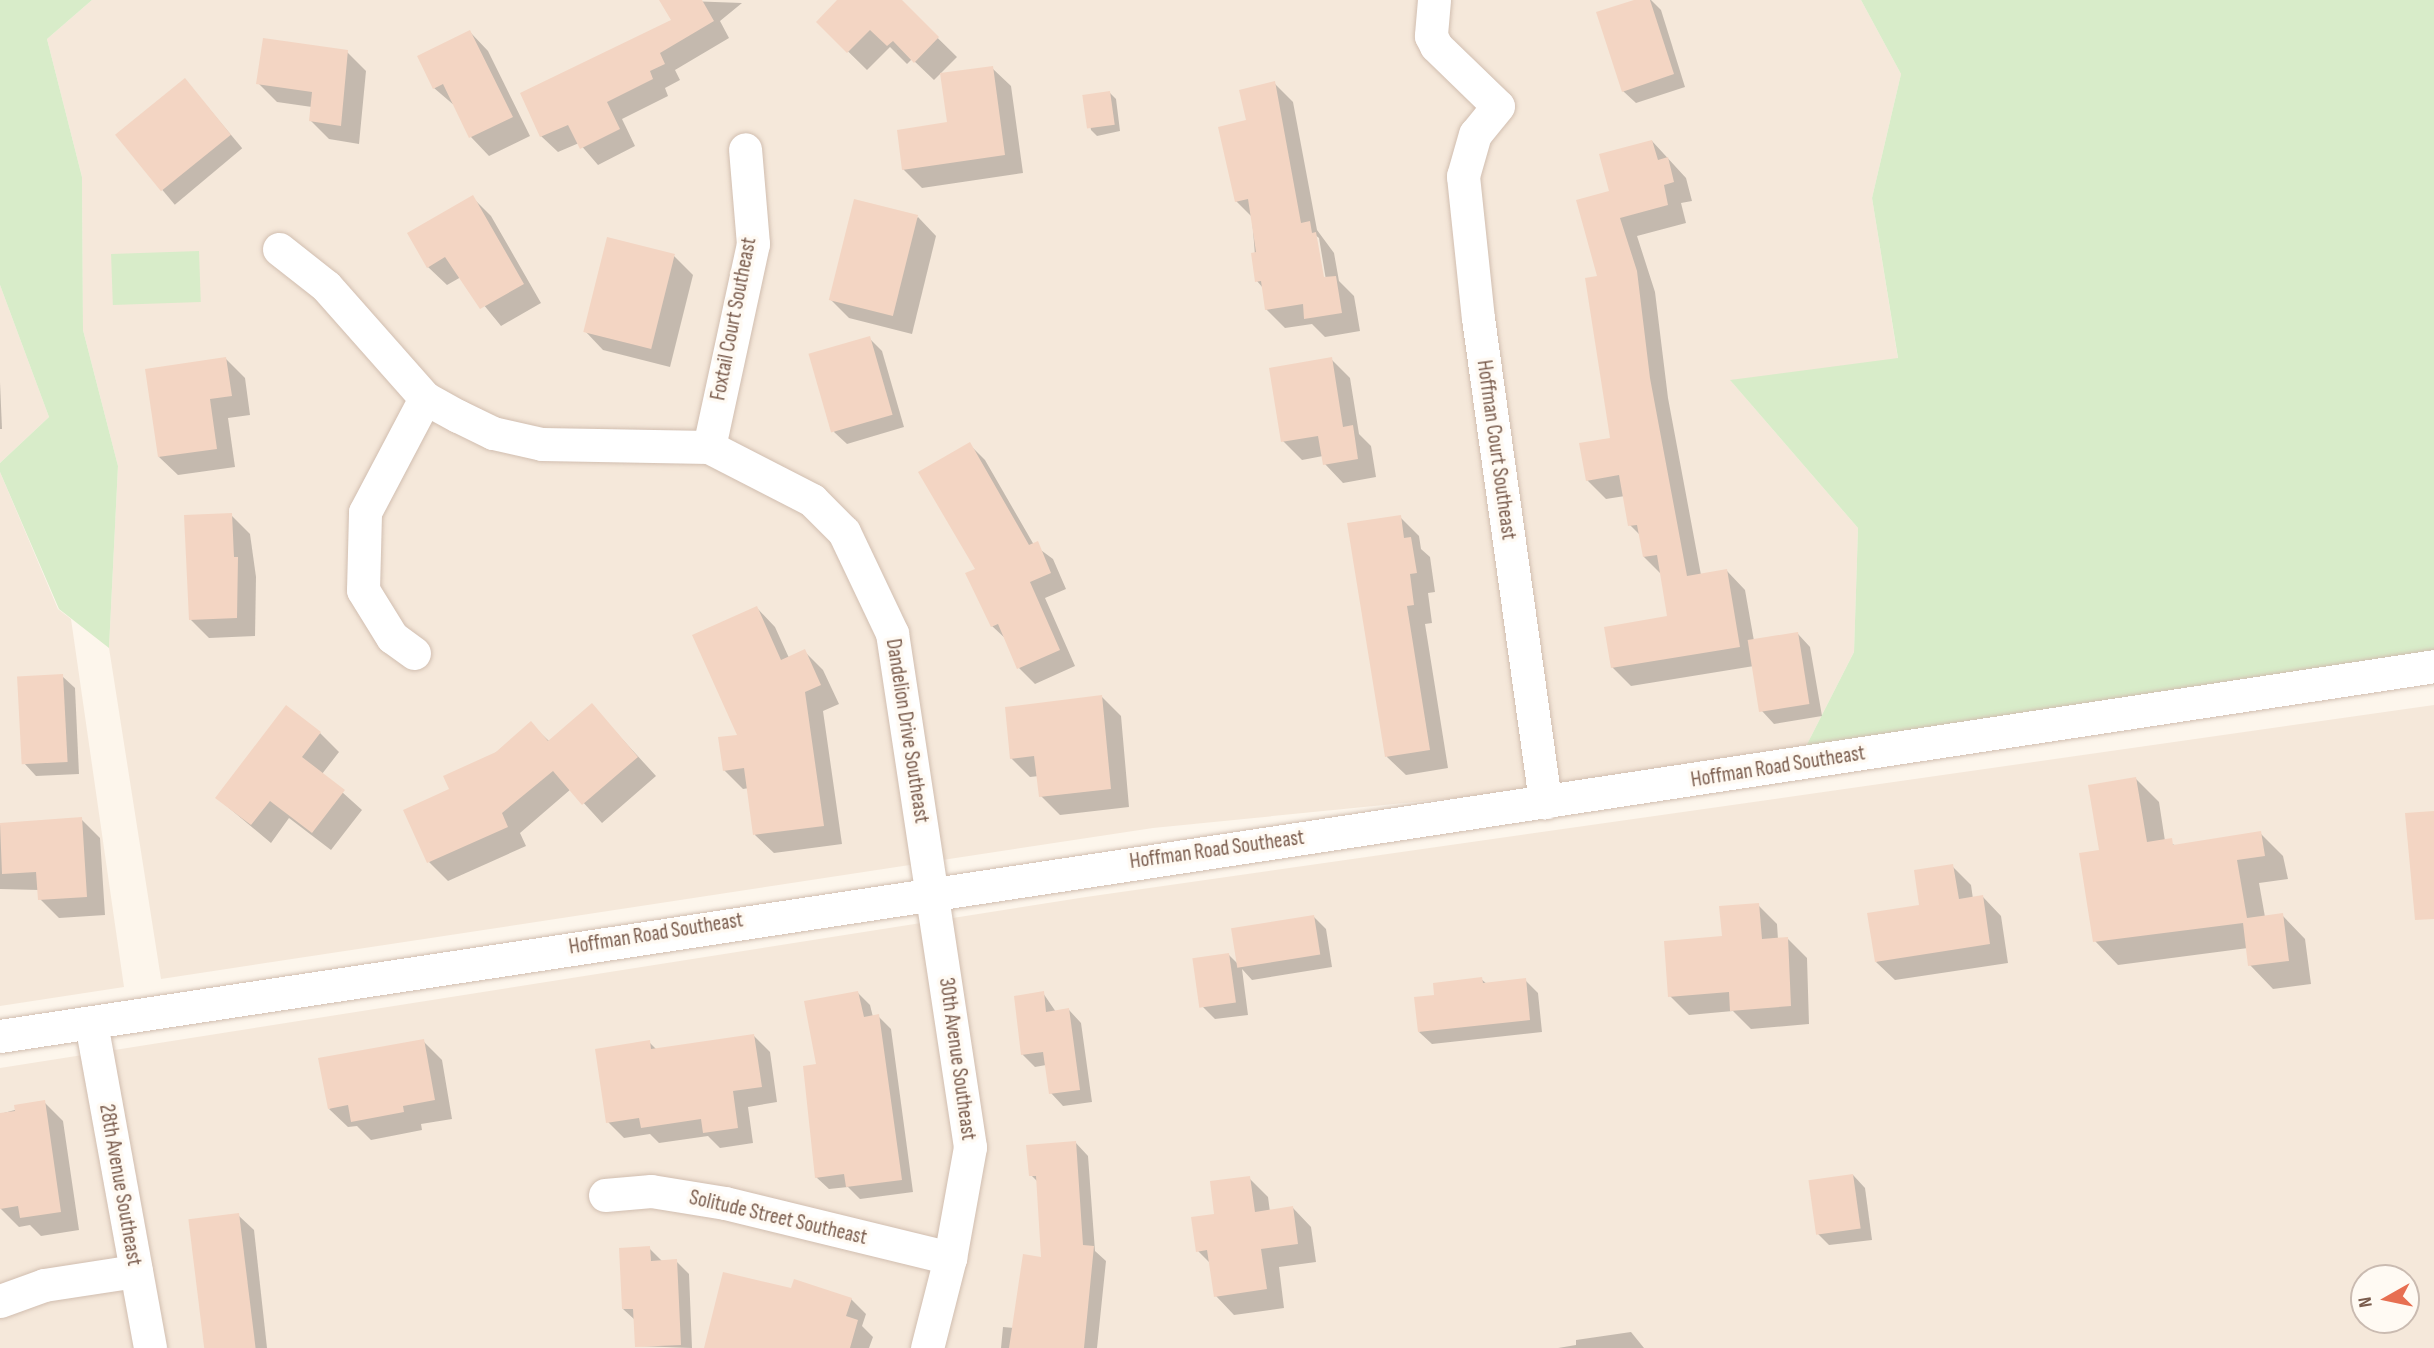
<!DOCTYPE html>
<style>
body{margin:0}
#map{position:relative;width:2434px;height:1348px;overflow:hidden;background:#fdf6ec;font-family:"Sofia Sans Condensed",sans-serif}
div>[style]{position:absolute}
.residential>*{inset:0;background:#f5e8da}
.green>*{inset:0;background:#d8ecc9;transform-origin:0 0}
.shadow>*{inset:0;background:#0003;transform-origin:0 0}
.building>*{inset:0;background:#f3d5c3;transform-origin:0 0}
.roads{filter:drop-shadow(0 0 2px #d1beb0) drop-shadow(0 0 2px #d1beb0)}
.minor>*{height:33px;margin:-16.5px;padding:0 16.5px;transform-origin:16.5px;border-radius:16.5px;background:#fff}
span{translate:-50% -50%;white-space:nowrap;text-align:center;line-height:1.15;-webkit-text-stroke:7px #fffaf3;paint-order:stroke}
.street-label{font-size:21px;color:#7a5c4d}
.north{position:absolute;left:2350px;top:1264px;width:70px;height:70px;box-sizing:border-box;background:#fffaf3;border:2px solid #cabbb1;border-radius:50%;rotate:261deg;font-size:19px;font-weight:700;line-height:28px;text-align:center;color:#7a5c4d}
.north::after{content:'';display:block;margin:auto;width:24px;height:32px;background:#e76f51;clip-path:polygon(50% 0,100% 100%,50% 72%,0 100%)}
</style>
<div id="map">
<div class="residential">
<div style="clip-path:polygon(92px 0,1861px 0,1901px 74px,1872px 198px,1898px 359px,1731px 381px,1858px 528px,1854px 652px,1797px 764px,1153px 828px,161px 979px,109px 648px,118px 466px,83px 330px,82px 177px,47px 39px)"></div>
<div style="clip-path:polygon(0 285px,49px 417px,0 463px)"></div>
<div style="clip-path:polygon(0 472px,58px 609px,71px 619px,124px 987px,0 1006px)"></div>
<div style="clip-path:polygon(evenodd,2434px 705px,2434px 1348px,0 1348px,0 1068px,1086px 897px,2434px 705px,2364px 1278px,2406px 1278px,2406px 1320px,2364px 1320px,2364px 1278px)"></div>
</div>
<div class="green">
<div style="clip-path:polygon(0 0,92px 0,47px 39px,82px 177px,83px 330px,118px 466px,109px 648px,59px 609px,0 472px,0 463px,49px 417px,0 285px)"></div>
<div style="clip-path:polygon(1861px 0,2434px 0,2434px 666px,1797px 764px,1854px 652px,1858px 528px,1730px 380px,1898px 358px,1872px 198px,1901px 74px)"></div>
<div style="left:199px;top:251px;width:51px;height:88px;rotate:88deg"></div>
</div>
<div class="shadow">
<div style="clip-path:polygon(661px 0,742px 3px,720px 21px,729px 38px,675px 70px,680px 80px,665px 88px,668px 96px,622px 119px,635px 146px,598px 165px,579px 143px,558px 152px,541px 136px,673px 21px)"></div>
<div style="clip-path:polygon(839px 0,899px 0,957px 57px,934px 80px,912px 59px,907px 64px,890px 47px,867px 70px,818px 22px)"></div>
<div style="clip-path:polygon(1640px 0,1651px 0,1661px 10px,1685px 87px,1636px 103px,1623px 91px)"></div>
<div style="clip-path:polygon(470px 32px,488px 51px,530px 136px,489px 156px,471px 137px,455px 106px,434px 88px)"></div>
<div style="clip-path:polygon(347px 52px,366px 71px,359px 144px,329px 139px,310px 120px,312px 107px,277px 102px,258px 83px)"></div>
<div style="clip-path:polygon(992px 68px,1011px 86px,1023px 173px,922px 188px,903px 169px,949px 124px)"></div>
<div style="left:185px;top:80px;width:89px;height:88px;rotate:50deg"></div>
<div style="clip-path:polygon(evenodd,1274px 83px,1293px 102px,1317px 230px,1334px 253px,1339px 281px,1354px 296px,1360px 331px,1325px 337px,1312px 324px,1285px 328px,1266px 309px,1263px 288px,1257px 281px,1252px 217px,1236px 201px,1249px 122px,1274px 83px,1314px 234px,1319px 238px,1327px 286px,1324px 286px,1314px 234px)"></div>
<div style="clip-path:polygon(1110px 93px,1116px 99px,1120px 131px,1097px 136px,1091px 130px,1085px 97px)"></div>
<div style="clip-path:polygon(1652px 141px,1686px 178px,1692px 201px,1681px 203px,1686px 223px,1637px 236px,1655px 292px,1668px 398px,1701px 575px,1727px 571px,1745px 590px,1754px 641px,1798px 634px,1810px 647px,1822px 716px,1774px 724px,1762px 711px,1754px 666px,1631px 686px,1612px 667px,1669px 618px,1662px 575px,1644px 557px,1641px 536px,1630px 525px,1625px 496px,1606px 499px,1587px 480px,1612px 439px,1599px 278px,1611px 192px)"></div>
<div style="clip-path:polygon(472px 197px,491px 216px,541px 303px,501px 326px,461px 277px,447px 285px,428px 267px)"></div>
<div style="clip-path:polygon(918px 217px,936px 236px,912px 334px,849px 318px,830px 299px)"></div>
<div style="clip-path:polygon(674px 256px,693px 275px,670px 367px,603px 350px,585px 331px)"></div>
<div style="clip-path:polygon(869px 338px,882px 351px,904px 427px,847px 444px,834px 432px)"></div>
<div style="clip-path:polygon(226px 359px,245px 378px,250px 415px,228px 418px,235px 467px,178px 475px,159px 457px)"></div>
<div style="clip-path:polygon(1331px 359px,1350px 378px,1359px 434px,1371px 446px,1376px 477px,1343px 483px,1325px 464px,1323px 456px,1302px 460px,1283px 441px)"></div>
<div style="clip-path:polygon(0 382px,2px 429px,0 429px)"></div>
<div style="clip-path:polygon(969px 444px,985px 460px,1034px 545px,1053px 559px,1066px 589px,1045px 598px,1075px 666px,1035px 684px,1019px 668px,1007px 640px,992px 626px,977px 570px)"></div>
<div style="clip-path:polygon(231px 515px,250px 534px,256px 577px,255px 636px,209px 638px,191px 620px)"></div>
<div style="clip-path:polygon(1400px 517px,1419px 536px,1421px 549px,1430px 557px,1435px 592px,1428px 593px,1432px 623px,1425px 624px,1448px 768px,1406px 775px,1387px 757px)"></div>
<div style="clip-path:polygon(757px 608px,775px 627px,789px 658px,804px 651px,823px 670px,839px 704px,823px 711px,842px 844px,774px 853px,755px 835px,749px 788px,743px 789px,724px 770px,740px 736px)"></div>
<div style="clip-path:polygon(62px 676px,75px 688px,79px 774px,36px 776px,24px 763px)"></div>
<div style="clip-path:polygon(1102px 697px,1121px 716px,1129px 807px,1060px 815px,1041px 796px,1039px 776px,1030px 777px,1011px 758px)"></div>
<div style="clip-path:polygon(592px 706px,656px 776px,602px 823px,571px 789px,520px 833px,526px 846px,448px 881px,429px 862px,451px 789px,531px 724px,550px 742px)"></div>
<div style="clip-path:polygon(320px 733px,339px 752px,322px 774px,362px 810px,331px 850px,289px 818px,271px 843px,217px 798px)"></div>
<div style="clip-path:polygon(2136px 779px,2159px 802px,2165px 841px,2177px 846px,2260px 833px,2283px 856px,2288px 879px,2259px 883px,2265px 917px,2282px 915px,2305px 939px,2311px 984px,2273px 989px,2250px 965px,2248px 948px,2118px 965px,2095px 941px,2101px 851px)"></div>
<div style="clip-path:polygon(81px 819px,100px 838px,105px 915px,59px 918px,40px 899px,39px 890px,0 889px,0 825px)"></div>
<div style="clip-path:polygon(1952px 866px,1971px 885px,1973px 899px,1983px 897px,2001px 916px,2008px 963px,1895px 980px,1876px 962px)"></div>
<div style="clip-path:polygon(1758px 905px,1777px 924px,1778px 940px,1788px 939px,1807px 958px,1809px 1024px,1751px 1029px,1733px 1011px,1689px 1015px,1670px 996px)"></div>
<div style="clip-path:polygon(1313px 916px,1326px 929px,1332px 967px,1252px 980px,1242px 969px,1248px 1015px,1215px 1019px,1203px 1007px,1229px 955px,1239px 965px)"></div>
<div style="clip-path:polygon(1481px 979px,1487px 984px,1525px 980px,1538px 993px,1542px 1032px,1432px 1044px,1419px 1032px)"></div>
<div style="clip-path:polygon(858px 993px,870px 1005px,873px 1017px,878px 1016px,891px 1029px,913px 1192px,860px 1199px,848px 1187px,829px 1189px,816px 1177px,818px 1065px)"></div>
<div style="clip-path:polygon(1043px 993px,1056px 1012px,1069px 1010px,1081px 1023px,1092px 1102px,1063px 1106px,1051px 1093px,1046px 1065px,1035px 1067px,1022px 1054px)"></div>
<div style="clip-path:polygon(754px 1036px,770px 1052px,777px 1102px,748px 1107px,753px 1143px,720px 1148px,708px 1136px,659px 1143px,650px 1134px,624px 1138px,608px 1122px,649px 1042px,657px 1050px)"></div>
<div style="clip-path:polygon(423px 1041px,442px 1060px,452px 1119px,421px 1124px,422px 1130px,371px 1140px,357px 1126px,348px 1127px,329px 1109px)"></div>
<div style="clip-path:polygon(44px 1102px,63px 1121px,79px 1230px,41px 1236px,30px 1225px,19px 1227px,0 1208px,0 1114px)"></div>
<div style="clip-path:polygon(1075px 1142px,1088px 1156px,1095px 1251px,1106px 1261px,1097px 1348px,1001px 1348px,1003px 1327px,1014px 1328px,1043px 1259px,1038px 1182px,1031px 1175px)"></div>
<div style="clip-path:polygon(1853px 1175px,1865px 1188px,1872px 1240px,1829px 1245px,1817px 1233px)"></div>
<div style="clip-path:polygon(1249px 1178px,1268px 1197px,1270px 1212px,1293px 1208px,1311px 1227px,1316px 1262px,1279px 1267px,1284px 1308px,1234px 1315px,1216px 1296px,1211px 1264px,1198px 1251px,1216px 1215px)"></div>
<div style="clip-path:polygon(238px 1215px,254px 1230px,267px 1348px,209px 1348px)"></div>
<div style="clip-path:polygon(649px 1248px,662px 1261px,676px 1261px,689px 1274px,692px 1348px,637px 1346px,635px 1320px,623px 1309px)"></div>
<div style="clip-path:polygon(792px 1290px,851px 1299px,866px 1314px,862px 1326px,873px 1337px,869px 1348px,706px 1348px)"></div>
<div style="clip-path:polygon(1631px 1332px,1644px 1348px,1558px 1348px,1576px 1345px,1576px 1340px)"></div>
</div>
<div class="building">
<div style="clip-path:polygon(659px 0,702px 0,714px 21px,660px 53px,665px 64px,650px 71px,653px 79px,607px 102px,620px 129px,580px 149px,568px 125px,540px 137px,520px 93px,671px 20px)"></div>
<div style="clip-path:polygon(837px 0,902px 0,939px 37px,914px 63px,893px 41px,887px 46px,870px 30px,847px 53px,816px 22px)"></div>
<div style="clip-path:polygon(1634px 0,1650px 0,1674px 74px,1622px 92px,1596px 12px)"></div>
<div style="clip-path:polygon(470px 30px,513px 117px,469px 138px,443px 84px,433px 89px,417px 56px)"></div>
<div style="clip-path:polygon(263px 38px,348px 50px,341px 126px,309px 121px,312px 92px,256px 84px)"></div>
<div style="clip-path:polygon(993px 66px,1005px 155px,902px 170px,897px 130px,947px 122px,940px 73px)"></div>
<div style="left:185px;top:78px;width:73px;height:90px;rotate:51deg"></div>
<div style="clip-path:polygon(1275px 81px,1301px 223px,1310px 221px,1312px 233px,1316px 232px,1324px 277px,1336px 276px,1342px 313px,1304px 319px,1303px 304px,1265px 310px,1261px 281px,1255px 282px,1251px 253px,1256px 252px,1248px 199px,1235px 202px,1218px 127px,1246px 120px,1239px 90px)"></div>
<div style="left:1110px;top:91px;width:34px;height:28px;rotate:82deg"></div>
<div style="clip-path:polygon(1652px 140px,1658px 160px,1668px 157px,1674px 182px,1664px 185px,1668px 205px,1620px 218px,1637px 271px,1650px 378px,1687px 576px,1727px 569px,1740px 647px,1611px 668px,1604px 627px,1667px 616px,1657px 555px,1643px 557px,1637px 525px,1628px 526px,1619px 475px,1586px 481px,1579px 443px,1610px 438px,1585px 278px,1597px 276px,1576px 200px,1609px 191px,1599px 154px)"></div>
<div style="clip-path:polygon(473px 195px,524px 284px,480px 309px,445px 257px,427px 268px,407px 233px)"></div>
<div style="left:854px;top:199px;width:66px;height:104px;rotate:14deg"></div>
<div style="left:607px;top:237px;width:70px;height:98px;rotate:14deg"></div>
<div style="left:870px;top:336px;width:82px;height:64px;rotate:74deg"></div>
<div style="clip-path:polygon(226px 357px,232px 396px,210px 399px,217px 449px,158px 457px,145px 369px)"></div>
<div style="clip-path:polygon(1332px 357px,1343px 427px,1353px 425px,1358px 459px,1323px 465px,1318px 436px,1281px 442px,1269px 368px)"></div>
<div style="clip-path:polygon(970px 442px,1029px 545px,1038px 541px,1051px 573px,1030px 582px,1060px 650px,1017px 669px,998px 624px,991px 627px,965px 573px,975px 569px,918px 472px)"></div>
<div style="clip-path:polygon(232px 513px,234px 557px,238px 557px,237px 618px,189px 620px,184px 515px)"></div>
<div style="clip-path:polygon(1401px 515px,1404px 538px,1411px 537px,1417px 573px,1410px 574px,1414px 605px,1407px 606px,1430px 750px,1385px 757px,1347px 523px)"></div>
<div style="clip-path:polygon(757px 606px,781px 660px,805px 649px,821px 685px,805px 692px,824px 826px,753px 835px,744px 768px,723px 771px,718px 737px,737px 735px,692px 635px)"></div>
<div style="left:1798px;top:632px;width:73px;height:51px;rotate:81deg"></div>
<div style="left:63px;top:674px;width:88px;height:46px;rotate:87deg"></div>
<div style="clip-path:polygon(1102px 695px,1111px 789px,1039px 797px,1034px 756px,1010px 759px,1005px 707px)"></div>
<div style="clip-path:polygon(592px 703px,638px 757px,582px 805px,553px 771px,502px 813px,508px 827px,427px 863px,403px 810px,449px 789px,443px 776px,496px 752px,531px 721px,548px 741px)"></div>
<div style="clip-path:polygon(286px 705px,321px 732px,302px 757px,345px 790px,312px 833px,270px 801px,251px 825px,215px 798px)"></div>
<div style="clip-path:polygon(2136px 777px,2147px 842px,2172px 838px,2173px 845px,2261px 831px,2265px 856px,2237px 860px,2247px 918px,2283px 913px,2289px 961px,2248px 966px,2243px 923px,2093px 942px,2079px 853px,2099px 850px,2088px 785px)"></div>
<div style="clip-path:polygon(2434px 811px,2434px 919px,2415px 920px,2405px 813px)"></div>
<div style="clip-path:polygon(82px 817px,87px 897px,38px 900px,36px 872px,2px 874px,0 823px)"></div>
<div style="clip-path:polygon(1953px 864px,1959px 899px,1983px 895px,1990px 944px,1875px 962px,1867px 913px,1919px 905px,1914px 870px)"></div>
<div style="clip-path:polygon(1759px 903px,1762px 939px,1788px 937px,1791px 1006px,1730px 1011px,1729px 992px,1668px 997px,1664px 941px,1722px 936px,1719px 906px)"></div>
<div style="left:1314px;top:915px;width:40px;height:84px;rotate:81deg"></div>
<div style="left:1229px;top:953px;width:50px;height:37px;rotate:82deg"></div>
<div style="clip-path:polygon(1482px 977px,1483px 983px,1526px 978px,1530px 1020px,1418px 1032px,1414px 997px,1434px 995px,1433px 983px)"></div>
<div style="clip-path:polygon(858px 991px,864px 1017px,879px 1014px,902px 1180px,846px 1187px,844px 1174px,815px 1178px,803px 1066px,816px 1064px,804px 1001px)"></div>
<div style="clip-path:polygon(1044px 991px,1046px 1012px,1069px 1008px,1080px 1090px,1049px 1094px,1043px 1052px,1021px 1055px,1014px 996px)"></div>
<div style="clip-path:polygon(754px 1034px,762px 1087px,733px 1091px,738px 1128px,703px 1133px,701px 1119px,641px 1128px,639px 1118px,606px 1123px,595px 1049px,650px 1040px,651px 1049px)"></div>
<div style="clip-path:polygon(424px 1039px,435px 1100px,403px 1106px,404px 1112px,351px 1122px,348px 1105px,328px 1109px,318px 1058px)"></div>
<div style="clip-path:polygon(45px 1100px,61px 1212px,20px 1218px,18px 1206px,0 1209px,0 1113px,15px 1111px,14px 1105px)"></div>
<div style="clip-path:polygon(1076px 1141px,1083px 1245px,1094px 1246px,1084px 1348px,1009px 1348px,1023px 1254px,1041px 1257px,1036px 1176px,1029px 1176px,1026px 1145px)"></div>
<div style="left:1853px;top:1174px;width:55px;height:45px;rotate:82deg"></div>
<div style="clip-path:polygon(1250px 1176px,1255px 1212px,1293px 1206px,1298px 1244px,1261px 1249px,1267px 1289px,1214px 1297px,1207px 1250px,1196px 1252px,1191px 1217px,1214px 1214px,1210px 1181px)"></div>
<div style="left:239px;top:1213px;width:136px;height:51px;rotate:83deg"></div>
<div style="clip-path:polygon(650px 1246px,651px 1261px,677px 1259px,681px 1345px,635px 1347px,633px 1309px,622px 1309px,619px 1248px)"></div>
<div style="clip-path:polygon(723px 1272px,791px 1288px,794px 1279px,852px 1298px,846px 1316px,858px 1320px,850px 1348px,704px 1348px)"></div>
</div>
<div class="roads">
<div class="minor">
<div style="left:1434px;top:0;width:36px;rotate:95deg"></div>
<div style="left:1431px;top:36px;width:11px;rotate:63deg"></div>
<div style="left:1436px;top:46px;width:86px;rotate:44.1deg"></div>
<div style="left:1498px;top:106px;width:36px;rotate:129deg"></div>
<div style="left:1475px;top:134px;width:44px;rotate:105.9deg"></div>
<div style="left:1463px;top:176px;width:143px;rotate:84deg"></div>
<div style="left:1478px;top:318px;width:489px;rotate:82.1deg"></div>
<div style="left:279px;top:249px;width:60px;rotate:38.2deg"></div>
<div style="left:326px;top:286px;width:149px;rotate:48.5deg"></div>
<div style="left:425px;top:398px;width:38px;rotate:29deg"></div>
<div style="left:458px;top:416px;width:39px;rotate:26deg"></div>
<div style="left:493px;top:433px;width:50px;rotate:12.7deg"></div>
<div style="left:542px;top:444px;width:167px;rotate:1deg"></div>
<div style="left:709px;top:447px;width:116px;rotate:27.2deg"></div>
<div style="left:812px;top:500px;width:45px;rotate:45deg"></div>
<div style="left:844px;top:532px;width:112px;rotate:64.6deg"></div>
<div style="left:892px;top:633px;width:520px;rotate:81.37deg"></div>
<div style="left:970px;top:1147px;width:113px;rotate:100.2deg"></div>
<div style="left:950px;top:1258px;width:93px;rotate:104.3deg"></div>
<div style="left:709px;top:447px;width:208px;rotate:-77.8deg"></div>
<div style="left:753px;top:244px;width:95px;rotate:-94.8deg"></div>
<div style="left:414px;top:653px;width:27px;rotate:-144deg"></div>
<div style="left:392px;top:637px;width:55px;rotate:-121.7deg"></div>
<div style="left:363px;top:590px;width:78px;rotate:-88.5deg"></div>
<div style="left:365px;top:512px;width:129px;rotate:-62.2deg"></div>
<div style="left:91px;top:1023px;width:330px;rotate:79.7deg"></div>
<div style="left:0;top:1036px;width:2462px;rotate:-8.64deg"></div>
<div style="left:605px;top:1195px;width:46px;rotate:-5deg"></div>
<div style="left:651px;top:1191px;width:75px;rotate:9.2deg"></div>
<div style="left:725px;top:1203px;width:232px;rotate:13.7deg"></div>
<div style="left:0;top:1301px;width:47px;rotate:-20deg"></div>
<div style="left:44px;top:1285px;width:93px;rotate:-8.7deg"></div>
</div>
</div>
<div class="street-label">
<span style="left:734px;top:319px;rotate:-79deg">Foxtail Court Southeast</span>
<span style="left:1496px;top:450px;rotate:82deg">Hoffman Court Southeast</span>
<span style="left:907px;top:731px;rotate:81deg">Dandelion Drive Southeast</span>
<span style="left:1778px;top:767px;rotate:-9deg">Hoffman Road Southeast</span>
<span style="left:1217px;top:850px;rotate:-8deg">Hoffman Road Southeast</span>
<span style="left:656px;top:934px;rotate:-9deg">Hoffman Road Southeast</span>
<span style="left:957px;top:1059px;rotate:82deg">30th Avenue Southeast</span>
<span style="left:120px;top:1185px;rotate:80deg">28th Avenue Southeast</span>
<span style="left:778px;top:1218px;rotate:13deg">Solitude Street Southeast</span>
</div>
<div class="north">N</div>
</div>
